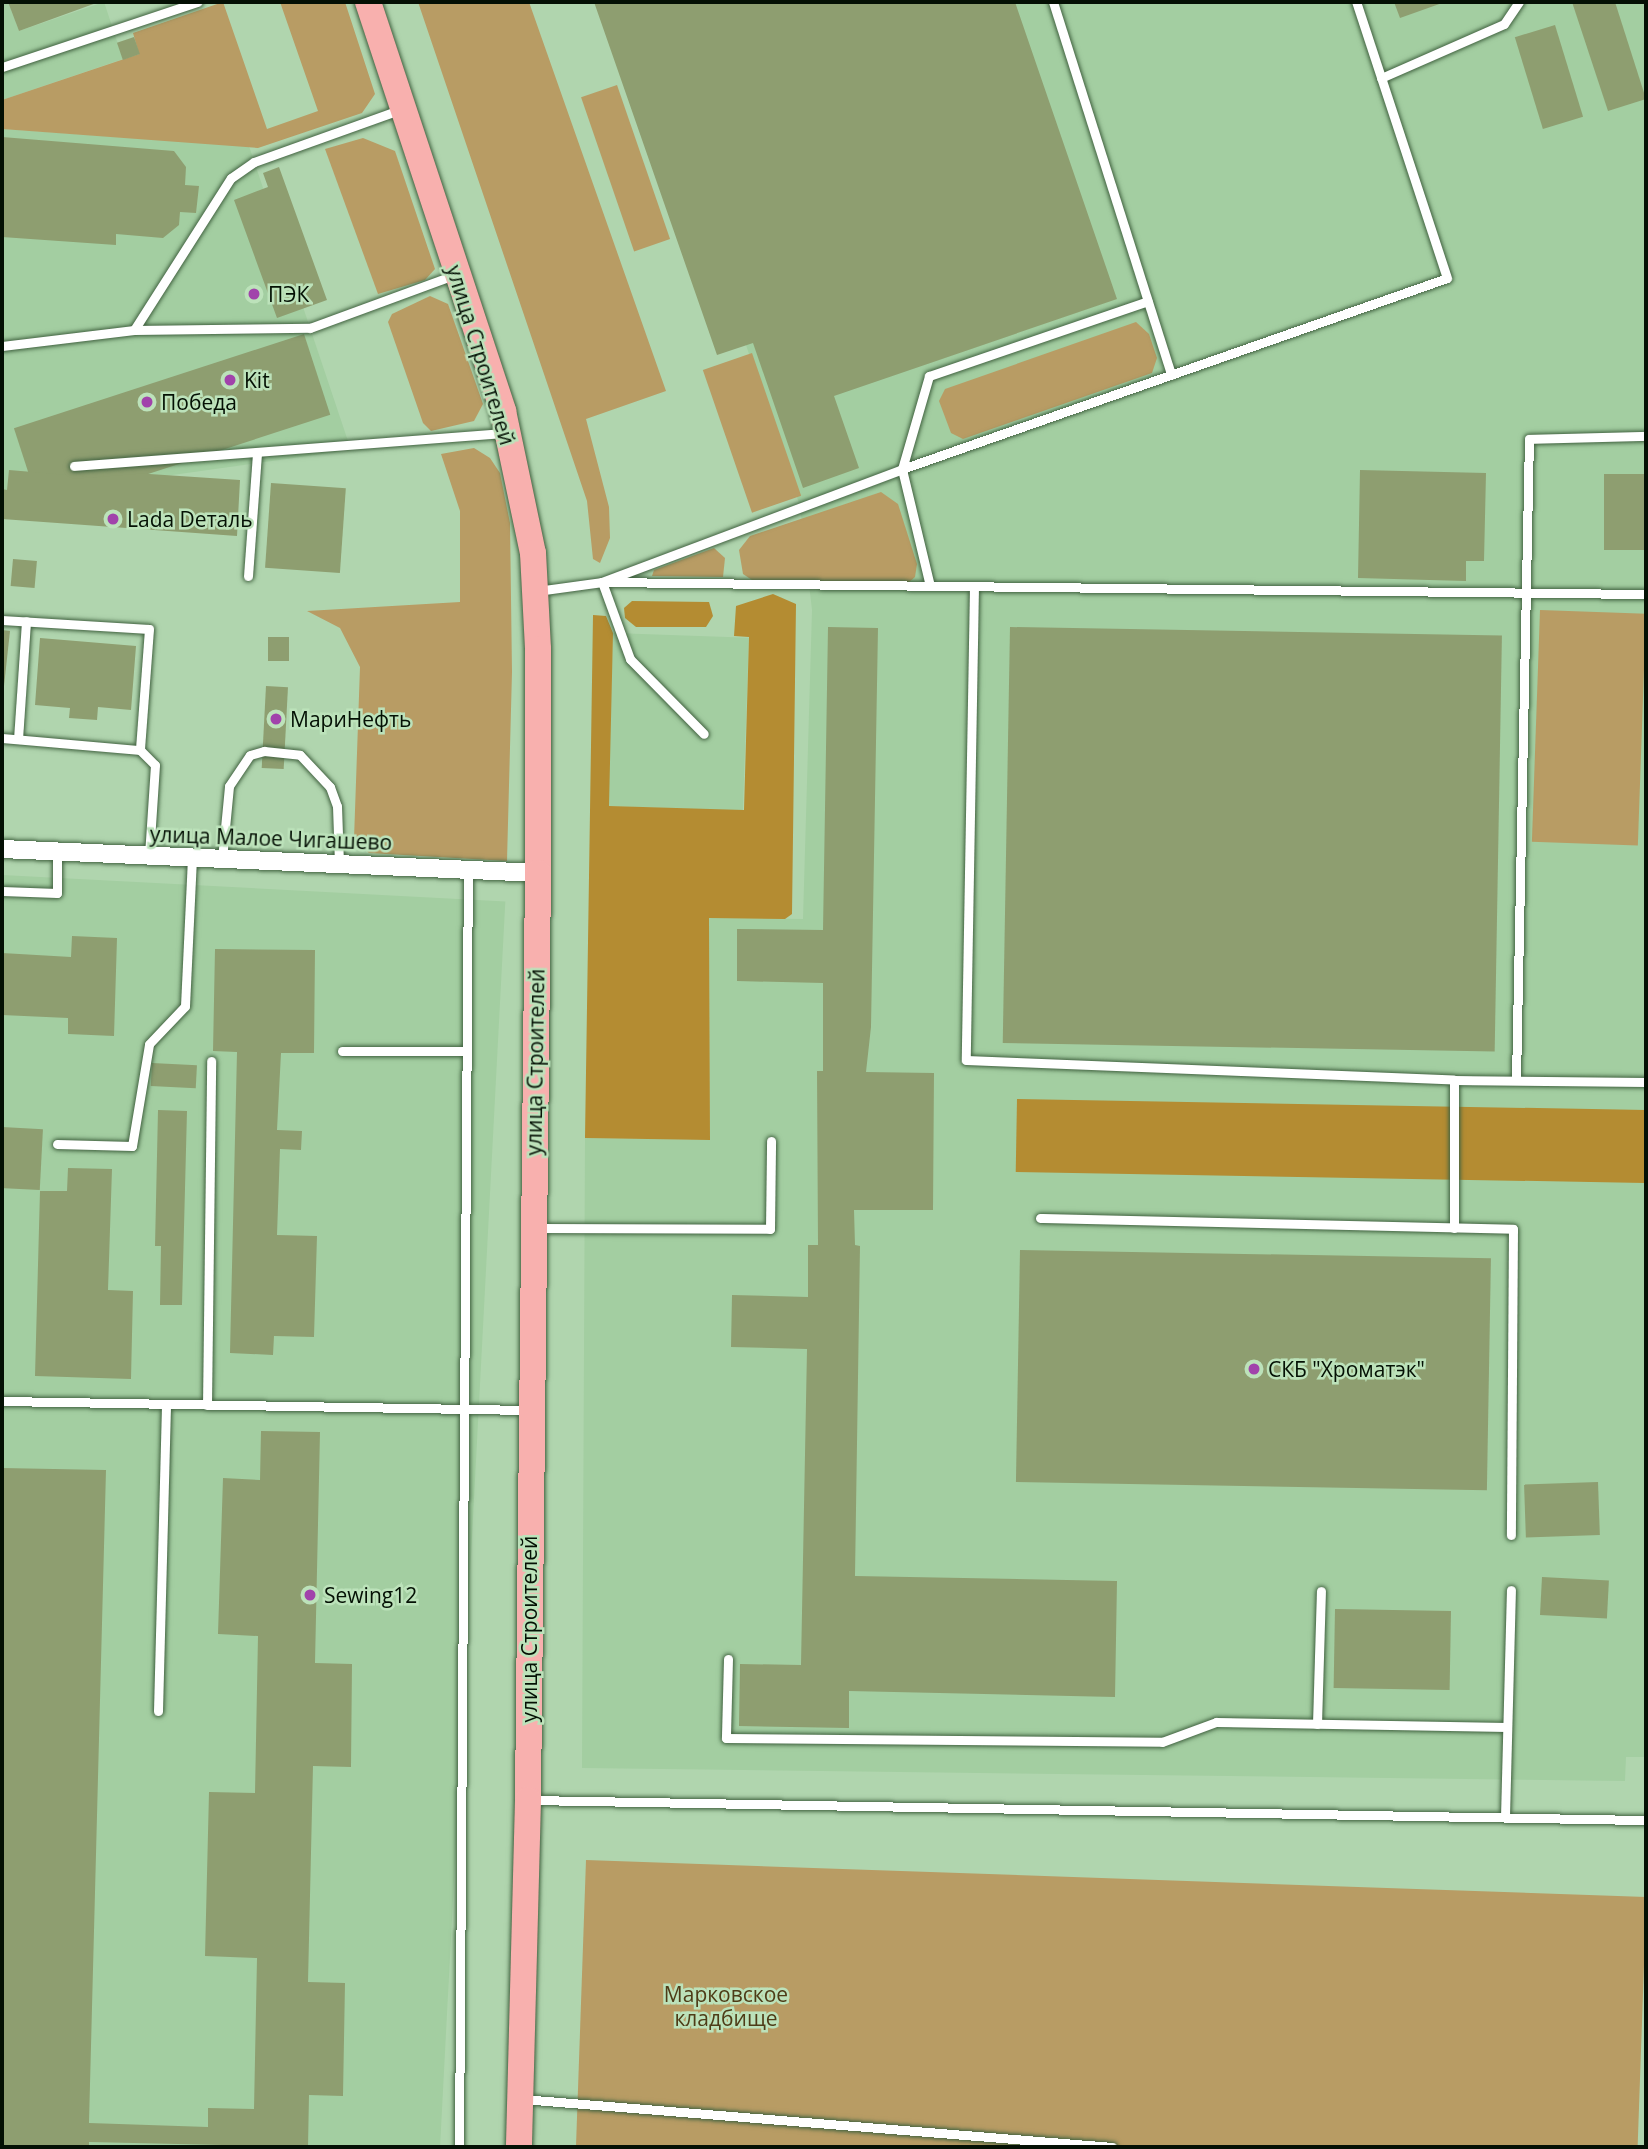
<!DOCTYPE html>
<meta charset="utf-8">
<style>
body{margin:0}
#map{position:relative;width:1648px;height:2149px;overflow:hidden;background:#b0d5ae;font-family:"Open Sans",sans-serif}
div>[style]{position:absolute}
.built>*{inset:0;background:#a3cea1;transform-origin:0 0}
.green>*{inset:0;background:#b89c64;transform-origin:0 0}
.forest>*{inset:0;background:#b48c32;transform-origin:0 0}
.building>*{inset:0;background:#8e9e70;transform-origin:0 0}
.roads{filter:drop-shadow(0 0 2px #416240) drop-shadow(0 0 2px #416240)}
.service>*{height:9px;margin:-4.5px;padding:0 4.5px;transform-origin:4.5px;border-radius:4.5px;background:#fff}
.minor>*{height:18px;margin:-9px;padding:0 9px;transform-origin:9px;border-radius:9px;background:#fff}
.primary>*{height:26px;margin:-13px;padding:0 13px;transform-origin:13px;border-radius:13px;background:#f8b0ae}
.dots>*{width:19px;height:19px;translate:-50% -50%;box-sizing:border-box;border:4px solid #bce2ba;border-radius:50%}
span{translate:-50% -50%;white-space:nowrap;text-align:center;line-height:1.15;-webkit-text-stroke:5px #bce2ba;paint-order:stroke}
.poi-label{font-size:21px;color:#041004}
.left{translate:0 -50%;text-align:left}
.street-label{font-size:21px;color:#041004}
.park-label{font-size:21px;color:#4e3c17}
.frame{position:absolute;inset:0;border:4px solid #041004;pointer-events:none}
</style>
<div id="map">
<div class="built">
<div style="clip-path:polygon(2px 2px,8px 2px,19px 31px,104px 2px,123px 59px,2px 100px)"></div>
<div style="clip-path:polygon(631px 2px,1646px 2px,1646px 1757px,1626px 1757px,1625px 1781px,582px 1768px,585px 1138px,710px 1140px,709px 918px,803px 919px,812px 610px,800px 506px)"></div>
<div style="clip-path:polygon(2px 129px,249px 146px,351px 450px,2px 499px)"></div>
<div style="left:613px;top:633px;width:136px;height:173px;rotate:2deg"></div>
<div style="left:2px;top:875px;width:504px;height:1272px;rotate:3deg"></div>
</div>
<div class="green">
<div style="clip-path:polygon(223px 2px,267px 129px,318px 111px,280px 2px,345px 2px,375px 94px,362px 113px,258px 148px,2px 129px,2px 100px,139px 54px,133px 33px)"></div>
<div style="clip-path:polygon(418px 2px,529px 2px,666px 391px,586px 419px,609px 507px,610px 538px,600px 563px,593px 559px,587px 501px)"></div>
<div style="left:617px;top:85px;width:163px;height:38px;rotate:71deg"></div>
<div style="clip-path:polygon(363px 138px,395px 151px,435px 269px,425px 280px,378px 294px,325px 149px)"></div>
<div style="clip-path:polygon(430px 296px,448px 304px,483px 404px,474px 421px,431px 431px,423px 423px,388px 322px,392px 314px)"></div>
<div style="clip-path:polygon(1136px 322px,1149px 334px,1157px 358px,1152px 373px,963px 439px,951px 433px,939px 401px,945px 389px)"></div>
<div style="left:752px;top:353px;width:151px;height:52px;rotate:71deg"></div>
<div style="clip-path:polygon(474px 448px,490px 458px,500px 473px,510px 523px,512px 672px,507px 861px,369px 853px,354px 839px,360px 667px,340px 628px,307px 611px,460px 602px,460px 511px,441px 454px)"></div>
<div style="clip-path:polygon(881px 492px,898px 504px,917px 564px,915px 577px,908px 583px,752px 580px,743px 574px,739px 550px,750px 536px)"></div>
<div style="clip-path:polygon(714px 548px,725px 558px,723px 577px,652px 576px,654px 570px)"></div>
<div style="left:1540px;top:610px;width:106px;height:232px;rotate:2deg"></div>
<div style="left:586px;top:1860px;width:1061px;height:287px;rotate:2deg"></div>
</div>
<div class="forest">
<div style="clip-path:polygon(773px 594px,796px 604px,792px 914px,785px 919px,709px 918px,710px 1140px,585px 1138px,593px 615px,606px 616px,613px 633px,609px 806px,744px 810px,749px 637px,734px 636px,736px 606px)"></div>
<div style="clip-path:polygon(632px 601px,709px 602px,713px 616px,706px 627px,636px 627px,625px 618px,624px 608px)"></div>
<div style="left:1017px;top:1099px;width:629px;height:73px;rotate:1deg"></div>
</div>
<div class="building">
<div style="clip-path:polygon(8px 2px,99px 2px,19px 31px)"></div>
<div style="clip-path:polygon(594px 2px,1015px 2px,1117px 299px,834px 396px,859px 468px,803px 488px,753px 343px,717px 355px)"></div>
<div style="clip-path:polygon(1394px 2px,1445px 2px,1400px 18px)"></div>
<div style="clip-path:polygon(1572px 2px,1615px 2px,1646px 99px,1608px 111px)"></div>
<div style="left:1555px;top:25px;width:96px;height:42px;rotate:73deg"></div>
<div style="left:134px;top:37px;width:18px;height:18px;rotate:71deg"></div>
<div style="clip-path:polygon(2px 137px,174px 151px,186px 167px,185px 185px,199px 186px,196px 213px,180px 212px,179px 225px,163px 238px,116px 234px,116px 245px,2px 237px)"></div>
<div style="clip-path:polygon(279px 167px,327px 300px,277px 318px,234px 200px,268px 187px,263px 173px)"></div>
<div style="left:304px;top:334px;width:85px;height:305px;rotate:72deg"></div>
<div style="clip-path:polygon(9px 470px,103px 478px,104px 471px,240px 480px,237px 536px,2px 519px,2px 489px,7px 490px)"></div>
<div style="clip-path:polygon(1360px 470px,1486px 473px,1484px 561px,1466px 561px,1466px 581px,1358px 578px)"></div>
<div style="left:1604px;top:474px;width:42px;height:76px"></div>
<div style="left:271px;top:483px;width:75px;height:85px;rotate:4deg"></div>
<div style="left:13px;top:559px;width:24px;height:27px;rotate:5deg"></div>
<div style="clip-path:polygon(828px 627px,878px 628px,871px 1027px,866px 1072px,934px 1073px,933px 1210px,854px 1210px,855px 1245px,860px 1246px,855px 1576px,1117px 1581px,1115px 1697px,849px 1691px,849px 1728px,739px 1726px,740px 1664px,801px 1665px,807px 1349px,731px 1347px,732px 1295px,808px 1297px,808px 1245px,818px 1245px,817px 1071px,823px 1071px,823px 983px,737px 981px,737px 929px,823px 930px)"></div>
<div style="left:1010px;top:627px;width:492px;height:416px;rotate:1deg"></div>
<div style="clip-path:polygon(2px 630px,10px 631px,4px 686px,2px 686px)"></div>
<div style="left:268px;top:637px;width:21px;height:24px"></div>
<div style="clip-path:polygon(40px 638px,136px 646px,131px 710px,98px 707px,97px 720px,69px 718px,70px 708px,35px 705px)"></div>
<div style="left:266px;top:686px;width:22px;height:82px;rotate:3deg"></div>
<div style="clip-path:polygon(72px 936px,117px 938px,114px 1036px,68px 1034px,68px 1018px,2px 1015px,2px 953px,71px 957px)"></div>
<div style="clip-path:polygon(215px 949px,315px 950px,314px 1053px,281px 1053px,277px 1130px,302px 1131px,301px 1150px,280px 1149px,277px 1235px,317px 1236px,314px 1337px,274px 1336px,273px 1355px,230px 1353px,237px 1052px,213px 1051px)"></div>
<div style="left:152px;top:1063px;width:45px;height:23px;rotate:3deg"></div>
<div style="clip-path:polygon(158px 1110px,187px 1111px,182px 1305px,160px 1305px,161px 1246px,155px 1246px)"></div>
<div style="left:2px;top:1127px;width:41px;height:61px;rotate:3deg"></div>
<div style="clip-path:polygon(68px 1168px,112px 1169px,108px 1290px,133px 1291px,131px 1379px,35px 1376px,40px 1191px,67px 1191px)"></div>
<div style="left:1020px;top:1250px;width:471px;height:232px;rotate:1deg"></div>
<div style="clip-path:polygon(261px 1431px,320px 1432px,315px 1663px,352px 1664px,351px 1767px,313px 1766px,308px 1982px,345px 1983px,343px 2096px,309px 2095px,308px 2147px,89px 2142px,89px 2147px,2px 2147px,2px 1468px,106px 1470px,89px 2123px,208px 2127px,208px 2108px,254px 2109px,257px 1958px,205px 1956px,209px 1792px,255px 1793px,258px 1636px,218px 1634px,223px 1478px,260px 1480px)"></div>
<div style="left:1598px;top:1482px;width:53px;height:74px;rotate:88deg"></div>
<div style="left:1542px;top:1577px;width:67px;height:38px;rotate:3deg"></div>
<div style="left:1335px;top:1609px;width:116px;height:79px;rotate:1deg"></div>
</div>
<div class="roads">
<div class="service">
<div style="left:1053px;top:2px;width:391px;rotate:72.4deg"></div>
<div style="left:2px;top:67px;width:206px;rotate:-18.4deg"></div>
<div style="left:1381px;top:78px;width:134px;rotate:-23.7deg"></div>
<div style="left:1504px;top:24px;width:27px;rotate:-56deg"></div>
<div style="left:134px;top:330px;width:180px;rotate:-57.5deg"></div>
<div style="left:231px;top:178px;width:28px;rotate:-35deg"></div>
<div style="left:254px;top:162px;width:157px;rotate:-19.7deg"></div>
<div style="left:2px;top:346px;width:133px;rotate:-6.9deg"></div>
<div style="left:134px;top:330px;width:176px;rotate:-0.7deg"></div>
<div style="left:310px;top:328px;width:153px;rotate:-20.2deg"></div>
<div style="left:74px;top:466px;width:433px;rotate:-4.4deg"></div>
<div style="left:248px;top:576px;width:124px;rotate:-85.8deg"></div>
<div style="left:602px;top:582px;width:321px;rotate:-20.6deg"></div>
<div style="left:902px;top:469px;width:577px;rotate:-19.31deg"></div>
<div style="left:1447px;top:278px;width:291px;rotate:-108.2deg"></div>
<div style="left:602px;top:582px;width:82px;rotate:70deg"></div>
<div style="left:630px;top:659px;width:105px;rotate:45.4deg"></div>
<div style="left:930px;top:586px;width:120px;rotate:-103.5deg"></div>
<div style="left:902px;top:469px;width:97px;rotate:-73.8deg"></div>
<div style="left:929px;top:376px;width:231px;rotate:-18.9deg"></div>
<div style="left:974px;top:586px;width:474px;rotate:91deg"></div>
<div style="left:966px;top:1060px;width:488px;rotate:2.3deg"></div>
<div style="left:1454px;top:1080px;width:192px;rotate:0.6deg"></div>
<div style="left:537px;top:591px;width:66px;rotate:-7.9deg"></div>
<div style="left:602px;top:582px;width:1044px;rotate:0.66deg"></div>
<div style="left:2px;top:620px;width:147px;rotate:3.5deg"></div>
<div style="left:149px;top:629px;width:121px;rotate:94.3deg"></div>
<div style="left:2px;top:738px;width:139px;rotate:5deg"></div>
<div style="left:140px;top:750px;width:21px;rotate:45deg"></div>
<div style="left:155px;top:765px;width:91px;rotate:93.8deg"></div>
<div style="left:18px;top:739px;width:118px;rotate:-86.1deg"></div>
<div style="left:222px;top:859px;width:73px;rotate:-84.5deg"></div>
<div style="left:229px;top:786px;width:37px;rotate:-56deg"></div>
<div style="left:250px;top:755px;width:15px;rotate:-16deg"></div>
<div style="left:264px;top:751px;width:36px;rotate:6deg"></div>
<div style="left:300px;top:755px;width:44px;rotate:46.8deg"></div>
<div style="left:330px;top:787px;width:20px;rotate:70deg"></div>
<div style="left:337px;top:806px;width:58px;rotate:88deg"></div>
<div style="left:2px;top:891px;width:55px;rotate:2.1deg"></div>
<div style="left:57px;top:893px;width:41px;rotate:-90deg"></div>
<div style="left:342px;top:1051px;width:125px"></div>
<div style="left:1516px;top:1079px;width:640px;rotate:-88.84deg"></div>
<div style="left:1529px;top:439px;width:117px;rotate:-1.5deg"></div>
<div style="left:57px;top:1144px;width:75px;rotate:1.5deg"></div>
<div style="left:132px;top:1146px;width:103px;rotate:-80.5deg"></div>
<div style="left:149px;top:1044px;width:52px;rotate:-46.5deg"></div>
<div style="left:185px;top:1006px;width:149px;rotate:-87.3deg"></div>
<div style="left:1040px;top:1218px;width:473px;rotate:1.3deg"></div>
<div style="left:1513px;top:1229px;width:306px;rotate:90.4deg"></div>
<div style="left:538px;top:1228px;width:232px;rotate:0.2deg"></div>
<div style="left:770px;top:1229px;width:88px;rotate:-89.3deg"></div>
<div style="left:1454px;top:1228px;width:148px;rotate:-90deg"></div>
<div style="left:2px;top:1401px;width:526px;rotate:0.98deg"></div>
<div style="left:207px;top:1405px;width:344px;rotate:-89.3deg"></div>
<div style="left:728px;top:1659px;width:79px;rotate:91.5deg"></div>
<div style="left:726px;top:1738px;width:436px;rotate:0.5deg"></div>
<div style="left:1162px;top:1742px;width:58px;rotate:-20.3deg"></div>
<div style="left:1216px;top:1722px;width:291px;rotate:1deg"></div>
<div style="left:158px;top:1711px;width:307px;rotate:-88.5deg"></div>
<div style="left:1317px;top:1724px;width:133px;rotate:-88.3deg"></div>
<div style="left:530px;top:1800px;width:1116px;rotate:1.03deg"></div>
<div style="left:1505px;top:1817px;width:227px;rotate:-88.5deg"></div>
<div style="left:522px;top:2099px;width:592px;rotate:4.65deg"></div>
<div style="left:459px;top:2147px;width:1277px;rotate:-89.6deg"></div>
</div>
<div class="minor">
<div style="left:2px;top:849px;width:537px;rotate:2.56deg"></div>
</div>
<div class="primary">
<div style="left:368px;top:2px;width:431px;rotate:71.7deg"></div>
<div style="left:503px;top:411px;width:145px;rotate:78.1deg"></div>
<div style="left:533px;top:553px;width:96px;rotate:87deg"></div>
<div style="left:538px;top:649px;width:224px;rotate:90deg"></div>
<div style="left:538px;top:873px;width:927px;rotate:90.62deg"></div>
<div style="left:528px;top:1800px;width:347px;rotate:91.5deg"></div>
</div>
</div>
<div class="dots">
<div style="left:254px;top:294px;background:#a143ab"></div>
<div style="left:230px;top:380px;background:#a143ab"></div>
<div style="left:147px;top:402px;background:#a143ab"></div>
<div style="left:113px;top:519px;background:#a143ab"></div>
<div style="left:276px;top:719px;background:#a143ab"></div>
<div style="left:1254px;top:1369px;background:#a143ab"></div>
<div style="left:310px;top:1595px;background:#a143ab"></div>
</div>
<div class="poi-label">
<span class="left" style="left:268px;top:294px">ПЭК</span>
<span class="left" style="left:244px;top:380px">Kit</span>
<span class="left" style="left:161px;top:402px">Победа</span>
<span class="left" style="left:127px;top:519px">Lada Dеталь</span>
<span class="left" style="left:290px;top:719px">МариНефть</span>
<span class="left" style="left:1268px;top:1369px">СКБ "Хроматэк"</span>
<span class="left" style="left:324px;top:1595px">Sewing12</span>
</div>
<div class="street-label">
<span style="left:481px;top:355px;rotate:73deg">улица Строителей</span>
<span style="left:271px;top:838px;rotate:2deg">улица Малое Чигашево</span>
<span style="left:535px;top:1062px;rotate:-89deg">улица Строителей</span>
<span style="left:529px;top:1629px;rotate:-90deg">улица Строителей</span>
</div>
<div class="park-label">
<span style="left:726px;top:2006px">Марковское<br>кладбище</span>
</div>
<div class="frame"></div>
</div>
